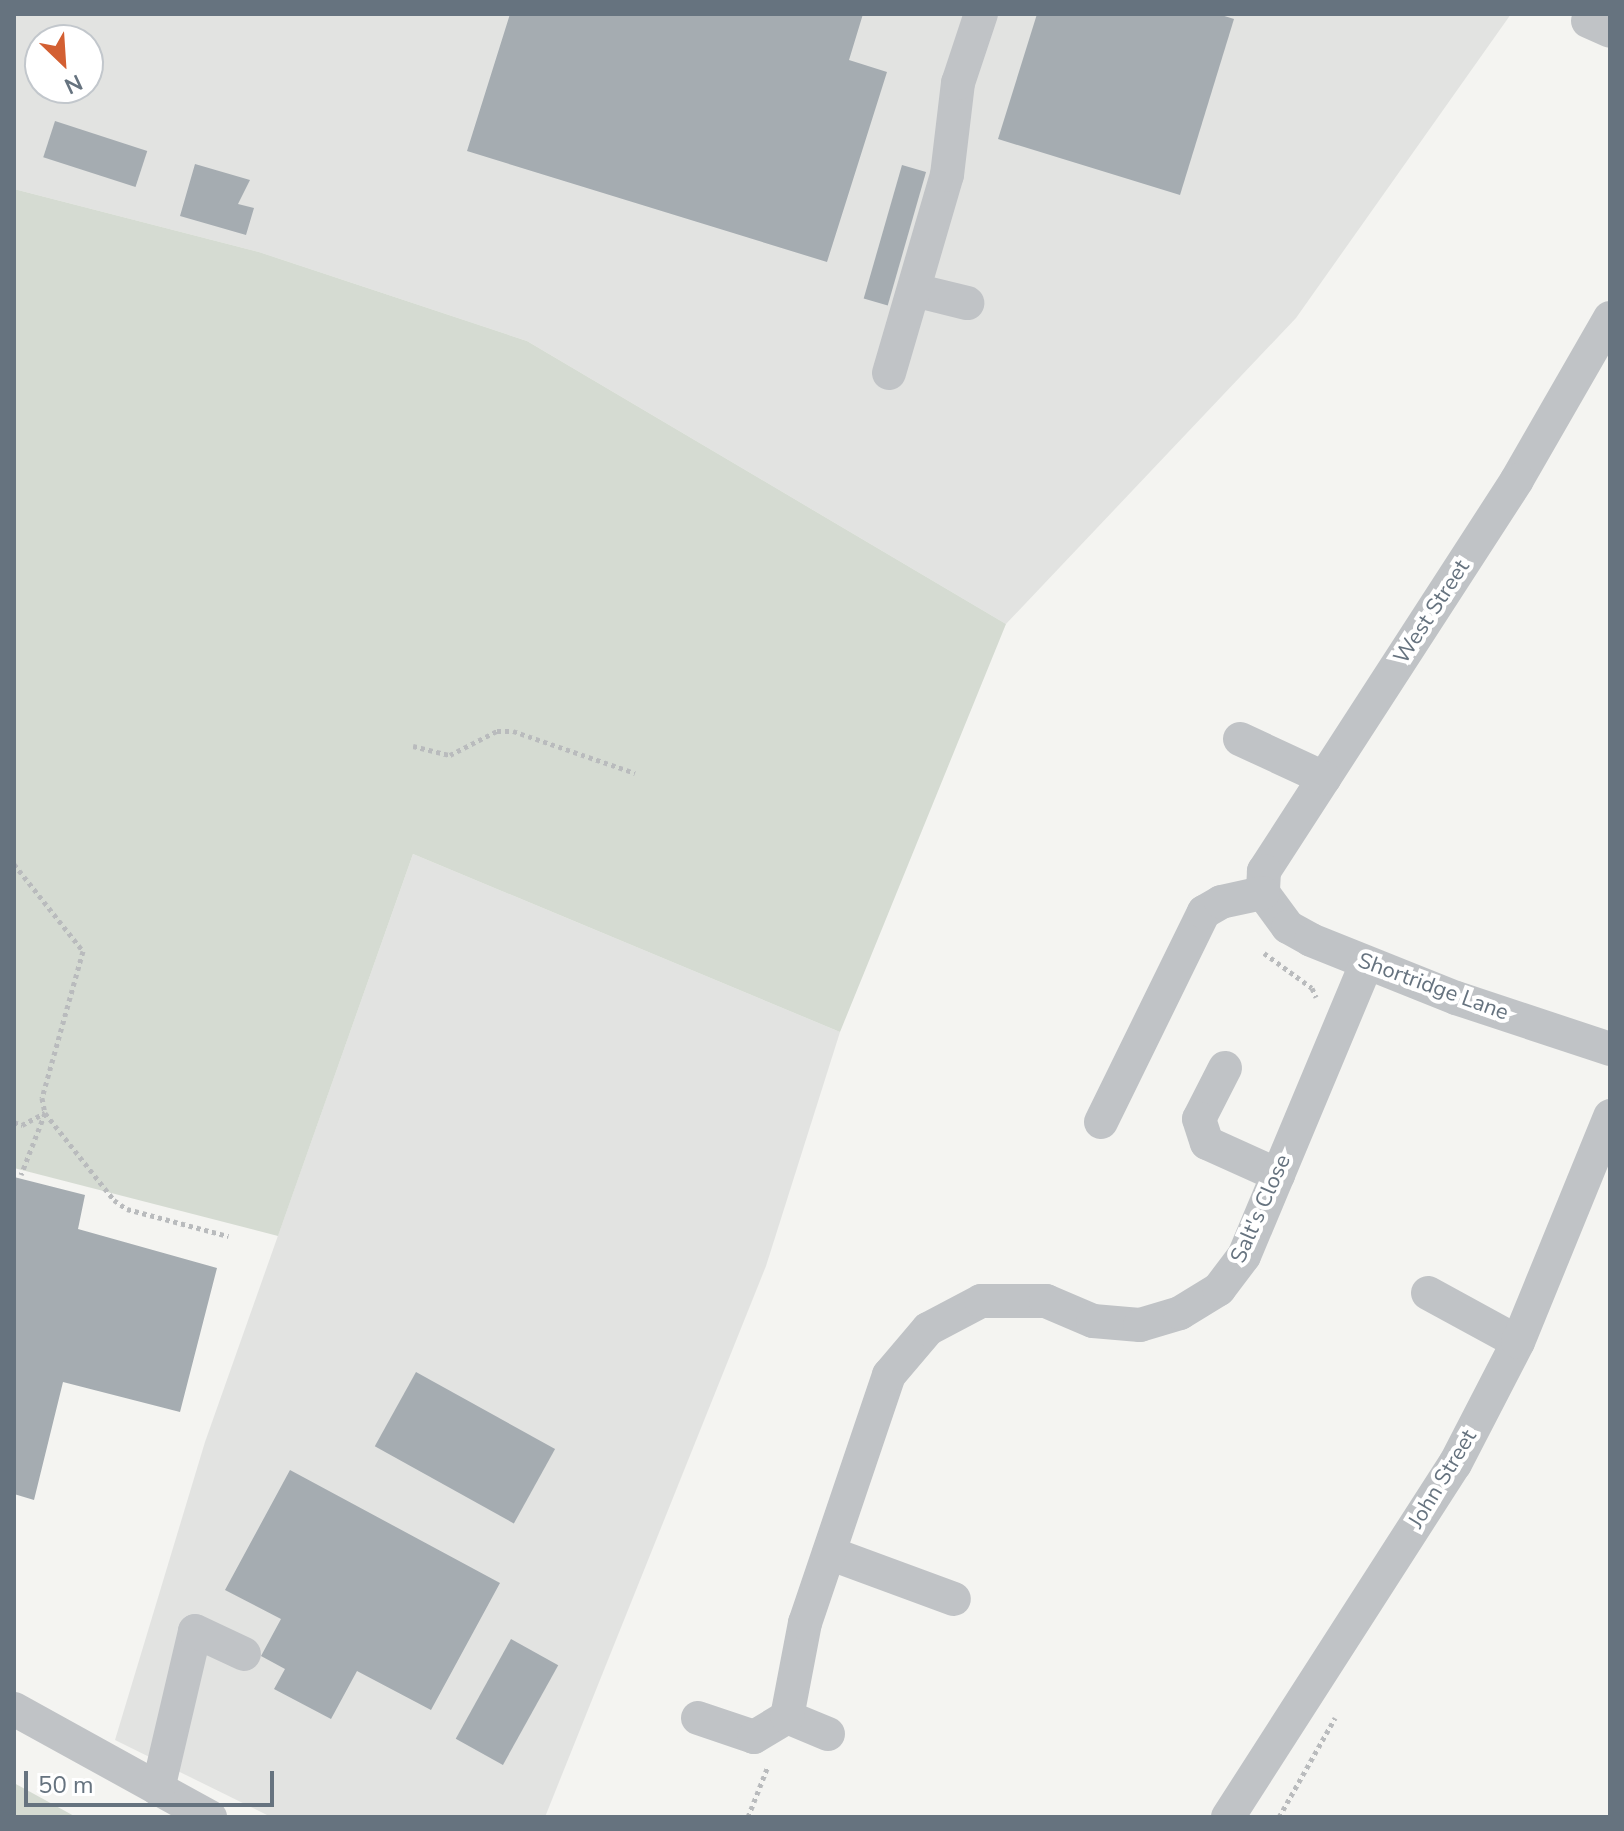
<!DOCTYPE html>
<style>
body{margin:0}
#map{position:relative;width:1624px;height:1831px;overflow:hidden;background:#f4f4f1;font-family:"Nunito Sans",sans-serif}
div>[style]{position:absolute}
.built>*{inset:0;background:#e2e3e1}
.green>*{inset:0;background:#d5dbd2}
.building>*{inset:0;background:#a5acb1;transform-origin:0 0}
.path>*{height:5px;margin-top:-2.5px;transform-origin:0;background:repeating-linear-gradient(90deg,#b9bbbd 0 4px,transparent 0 8px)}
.minor>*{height:34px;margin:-17px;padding:0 17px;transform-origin:17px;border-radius:17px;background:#c0c3c6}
span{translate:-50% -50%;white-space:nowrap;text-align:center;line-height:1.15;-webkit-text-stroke:8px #fff;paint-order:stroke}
.street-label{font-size:22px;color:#66737f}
.frame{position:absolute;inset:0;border:16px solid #66737f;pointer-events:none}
.north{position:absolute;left:24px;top:24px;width:80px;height:80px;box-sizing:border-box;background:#fff;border:2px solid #c2c7cc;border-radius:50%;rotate:155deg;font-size:22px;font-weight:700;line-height:32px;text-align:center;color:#66737f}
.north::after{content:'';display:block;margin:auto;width:28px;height:36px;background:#d35f32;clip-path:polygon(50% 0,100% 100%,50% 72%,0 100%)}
.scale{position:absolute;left:24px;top:1771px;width:250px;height:36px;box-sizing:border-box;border:4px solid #66737f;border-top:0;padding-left:10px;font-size:24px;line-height:28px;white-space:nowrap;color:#66737f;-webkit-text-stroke:6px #fff;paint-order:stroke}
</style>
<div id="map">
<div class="built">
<div style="clip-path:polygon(evenodd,14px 14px,1511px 14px,1296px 318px,1006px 624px,527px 341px,259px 252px,14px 189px,14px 14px,40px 40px,88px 40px,88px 88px,40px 88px,40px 40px)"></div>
<div style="clip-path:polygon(413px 854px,840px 1032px,766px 1266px,545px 1817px,271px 1817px,115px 1740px,205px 1442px)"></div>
</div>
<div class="green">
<div style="clip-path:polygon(14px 189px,259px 252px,527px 341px,1006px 624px,840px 1032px,413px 854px,278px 1236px,14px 1168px)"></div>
<div style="clip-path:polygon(14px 1783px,76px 1817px,14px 1817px)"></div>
</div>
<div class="building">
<div style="clip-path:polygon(510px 14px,863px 14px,849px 60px,887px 72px,827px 262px,467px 151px)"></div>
<div style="clip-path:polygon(1037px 14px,1218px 14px,1234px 19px,1180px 195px,998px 139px)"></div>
<div style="left:55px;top:121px;width:97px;height:38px;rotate:18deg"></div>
<div style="clip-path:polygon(195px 164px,250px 180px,238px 204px,254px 208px,246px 235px,180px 216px)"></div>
<div style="left:902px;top:165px;width:25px;height:139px;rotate:16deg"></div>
<div style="clip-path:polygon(14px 1177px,85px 1195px,78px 1229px,217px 1268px,180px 1412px,63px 1382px,34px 1500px,14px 1494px)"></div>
<div style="left:416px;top:1372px;width:159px;height:85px;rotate:29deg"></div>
<div style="clip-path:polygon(290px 1470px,500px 1583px,431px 1710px,357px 1671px,331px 1719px,274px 1689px,285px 1669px,261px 1656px,281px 1619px,225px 1590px)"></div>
<div style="left:511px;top:1639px;width:54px;height:114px;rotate:29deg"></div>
</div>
<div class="path">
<div style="left:413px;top:746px;width:38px;rotate:14deg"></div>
<div style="left:450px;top:755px;width:53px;rotate:-27.1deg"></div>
<div style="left:497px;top:731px;width:16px"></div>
<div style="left:513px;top:731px;width:129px;rotate:19deg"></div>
<div style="left:14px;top:864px;width:111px;rotate:51.6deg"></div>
<div style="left:83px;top:951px;width:153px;rotate:105.6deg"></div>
<div style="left:42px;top:1098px;width:15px;rotate:79deg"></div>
<div style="left:45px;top:1113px;width:111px;rotate:51.6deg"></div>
<div style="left:114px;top:1200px;width:16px;rotate:35deg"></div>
<div style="left:127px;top:1209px;width:105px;rotate:15deg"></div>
<div style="left:1264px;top:953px;width:59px;rotate:36.1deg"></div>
<div style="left:1312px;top:988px;width:10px;rotate:66deg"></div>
<div style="left:14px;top:1122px;width:9px;rotate:21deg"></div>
<div style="left:22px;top:1125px;width:26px;rotate:-28deg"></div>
<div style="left:45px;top:1113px;width:66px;rotate:111.2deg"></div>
<div style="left:748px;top:1817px;width:55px;rotate:-68.6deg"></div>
<div style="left:1279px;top:1817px;width:114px;rotate:-60.5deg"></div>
</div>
<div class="minor">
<div style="left:1588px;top:21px;width:24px;rotate:24deg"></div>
<div style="left:914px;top:290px;width:55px;rotate:13.8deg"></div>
<div style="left:1610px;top:318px;width:187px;rotate:119.9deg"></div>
<div style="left:1517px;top:480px;width:466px;rotate:122.9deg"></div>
<div style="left:1264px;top:871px;width:22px;rotate:93deg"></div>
<div style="left:1263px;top:893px;width:42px;rotate:53.7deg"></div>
<div style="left:1288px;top:927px;width:26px;rotate:29deg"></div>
<div style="left:1311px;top:940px;width:156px;rotate:21.8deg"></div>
<div style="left:1456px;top:998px;width:162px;rotate:18.3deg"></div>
<div style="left:889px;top:373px;width:206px;rotate:-73.7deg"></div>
<div style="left:947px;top:175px;width:93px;rotate:-83.2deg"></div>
<div style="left:958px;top:83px;width:73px;rotate:-71.6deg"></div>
<div style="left:1240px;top:739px;width:93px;rotate:24.9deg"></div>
<div style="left:1225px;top:1068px;width:57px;rotate:117deg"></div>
<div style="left:1199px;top:1119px;width:25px;rotate:72deg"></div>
<div style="left:1207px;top:1143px;width:78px;rotate:24.3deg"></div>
<div style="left:1101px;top:1122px;width:234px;rotate:-63.9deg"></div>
<div style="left:1204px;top:912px;width:20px;rotate:-30deg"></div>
<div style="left:1221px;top:902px;width:43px;rotate:-12.1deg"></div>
<div style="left:1428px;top:1293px;width:102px;rotate:28.6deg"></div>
<div style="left:829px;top:1553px;width:133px;rotate:20.2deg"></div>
<div style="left:14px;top:1709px;width:224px;rotate:28.9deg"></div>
<div style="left:698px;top:1718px;width:59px;rotate:18.7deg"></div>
<div style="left:754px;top:1737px;width:39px;rotate:-31deg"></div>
<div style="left:828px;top:1734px;width:44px;rotate:-157.5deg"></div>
<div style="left:787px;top:1717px;width:96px;rotate:-79.2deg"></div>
<div style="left:805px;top:1623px;width:262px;rotate:-71.3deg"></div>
<div style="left:889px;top:1375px;width:60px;rotate:-49.7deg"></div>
<div style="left:928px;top:1329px;width:60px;rotate:-27.8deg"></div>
<div style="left:981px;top:1301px;width:65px"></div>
<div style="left:1046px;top:1301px;width:51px;rotate:23.1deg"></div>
<div style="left:1093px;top:1321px;width:47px;rotate:4.9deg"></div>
<div style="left:1140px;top:1325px;width:42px;rotate:-16.7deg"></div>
<div style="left:1180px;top:1313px;width:46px;rotate:-31.6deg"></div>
<div style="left:1219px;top:1289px;width:41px;rotate:-52.9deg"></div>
<div style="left:1244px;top:1256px;width:316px;rotate:-67.3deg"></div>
<div style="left:158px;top:1789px;width:162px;rotate:-76.8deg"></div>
<div style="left:195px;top:1631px;width:54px;rotate:25.1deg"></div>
<div style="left:1228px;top:1817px;width:420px;rotate:-57.3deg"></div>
<div style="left:1455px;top:1464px;width:137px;rotate:-62.7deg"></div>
<div style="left:1518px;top:1342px;width:244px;rotate:-67.8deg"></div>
</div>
<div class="street-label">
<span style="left:1432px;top:612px;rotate:-57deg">West Street</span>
<span style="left:1433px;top:987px;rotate:20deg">Shortridge Lane</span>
<span style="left:1261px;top:1209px;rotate:-66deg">Salt's Close</span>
<span style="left:1443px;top:1479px;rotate:-59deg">John Street</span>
</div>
<div class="frame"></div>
<div class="north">N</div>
<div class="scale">50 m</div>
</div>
